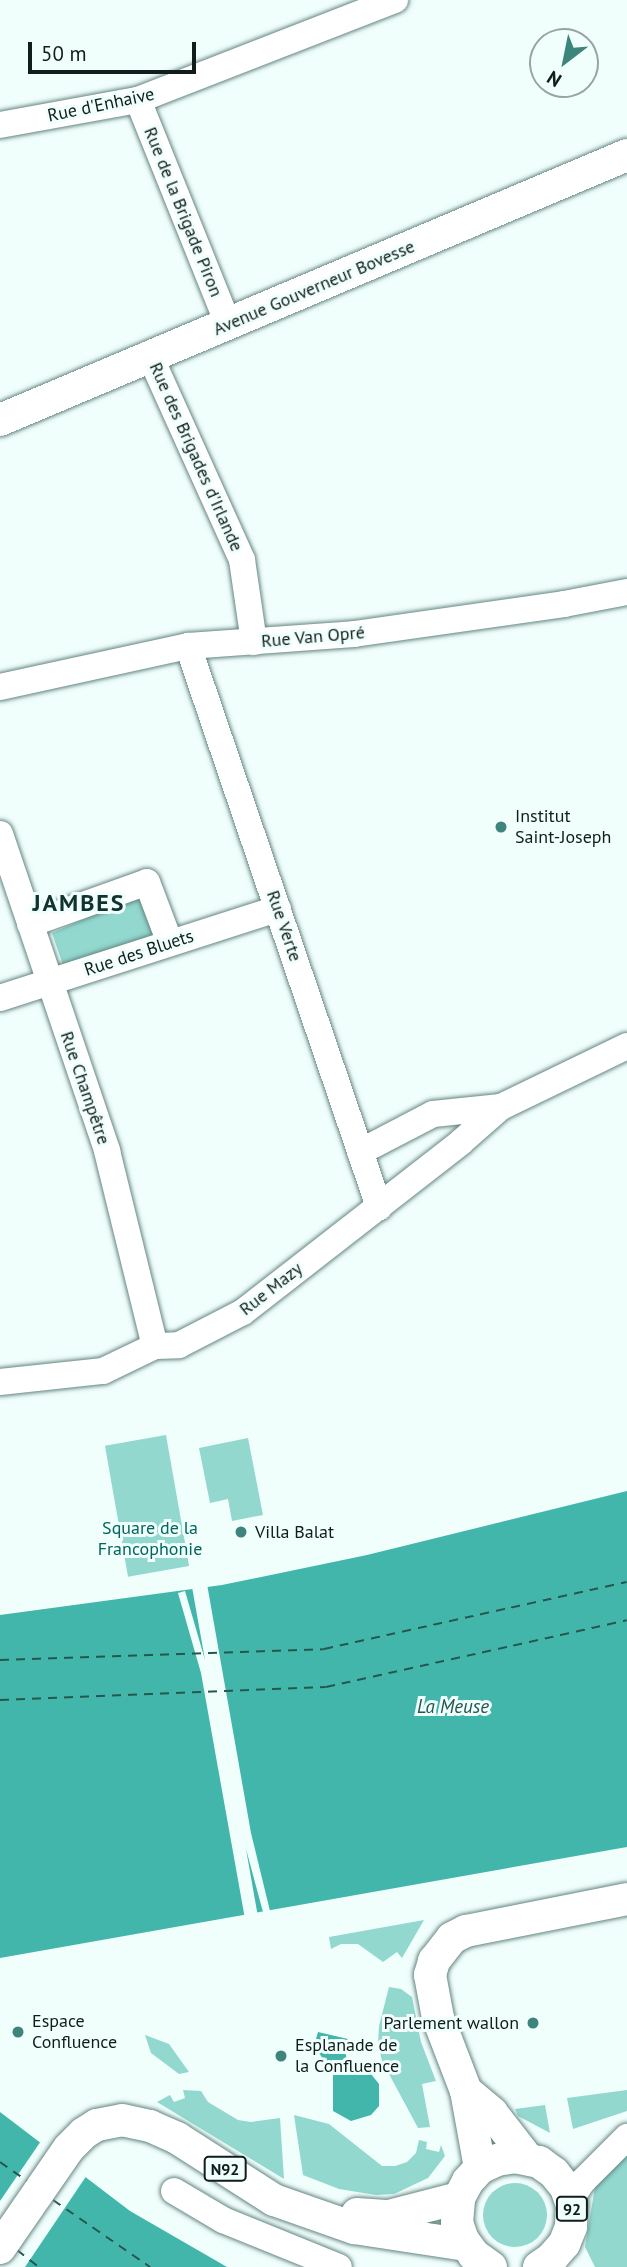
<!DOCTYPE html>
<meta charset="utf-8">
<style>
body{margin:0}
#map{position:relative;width:627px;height:2267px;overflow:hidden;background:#f0fefc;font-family:"PT Sans",sans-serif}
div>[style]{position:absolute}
.green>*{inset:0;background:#92d8ce;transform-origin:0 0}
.round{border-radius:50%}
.water>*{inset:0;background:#42b6aa}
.pier>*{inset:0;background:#f0fefc}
.ferry>*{height:2px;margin-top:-1px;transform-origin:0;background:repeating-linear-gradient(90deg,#255650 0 9px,transparent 0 16px)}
.roads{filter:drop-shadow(0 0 2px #648681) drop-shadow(0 0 2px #648681)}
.minor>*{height:26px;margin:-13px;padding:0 13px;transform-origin:13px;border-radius:13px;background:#fff}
.major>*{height:32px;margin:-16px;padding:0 16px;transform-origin:16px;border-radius:16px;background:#fff}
.dots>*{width:19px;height:19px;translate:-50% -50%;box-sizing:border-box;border:4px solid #f0fefc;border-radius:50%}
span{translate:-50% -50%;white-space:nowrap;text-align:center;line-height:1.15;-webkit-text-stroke:6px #f0fefc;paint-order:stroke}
.shield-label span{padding:2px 5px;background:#f0fefc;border:2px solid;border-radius:5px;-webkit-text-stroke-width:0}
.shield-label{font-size:16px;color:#101d1c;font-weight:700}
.street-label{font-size:18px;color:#101d1c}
.poi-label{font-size:18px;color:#101d1c}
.left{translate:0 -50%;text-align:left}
.right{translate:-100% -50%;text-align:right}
.park-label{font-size:18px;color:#00665e}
.water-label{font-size:19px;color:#255650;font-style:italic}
.district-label{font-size:24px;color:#11332f;font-weight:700;letter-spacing:2px}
.north{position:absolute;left:529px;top:28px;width:70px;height:70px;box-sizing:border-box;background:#f0fefc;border:2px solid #96a4a2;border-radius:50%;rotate:212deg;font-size:19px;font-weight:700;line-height:28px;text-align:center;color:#101d1c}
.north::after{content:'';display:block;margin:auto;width:24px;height:32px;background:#3d847c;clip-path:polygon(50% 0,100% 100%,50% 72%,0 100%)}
.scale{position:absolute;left:28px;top:42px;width:168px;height:32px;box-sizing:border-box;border:4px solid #101d1c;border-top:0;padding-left:9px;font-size:21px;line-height:24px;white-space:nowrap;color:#101d1c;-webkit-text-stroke:5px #f0fefc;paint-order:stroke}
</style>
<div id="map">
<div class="green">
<div style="clip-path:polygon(140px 895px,160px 938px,63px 965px,52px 933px)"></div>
<div style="left:166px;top:1435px;width:133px;height:62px;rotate:80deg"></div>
<div style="clip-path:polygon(248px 1438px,263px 1515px,232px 1521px,228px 1499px,210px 1503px,199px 1448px)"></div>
<div style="clip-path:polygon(424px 1920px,402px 1958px,397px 1952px,383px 1962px,358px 1944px,341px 1944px,331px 1949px,329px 1937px)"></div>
<div style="clip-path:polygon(389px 1987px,401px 1989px,412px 1997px,421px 2042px,436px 2081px,422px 2084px,430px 2127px,418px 2128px,382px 2061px,378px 2043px,379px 2026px)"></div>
<div style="clip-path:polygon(145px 2035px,169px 2044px,189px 2072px,179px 2074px,151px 2053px)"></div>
<div style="clip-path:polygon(183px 2090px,201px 2091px,208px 2102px,238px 2120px,251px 2122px,280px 2118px,284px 2179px,157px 2102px,170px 2095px,174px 2102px,185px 2098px)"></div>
<div style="clip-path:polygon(627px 2090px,627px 2111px,573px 2129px,567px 2098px)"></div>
<div style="clip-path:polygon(545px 2105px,550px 2133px,518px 2116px,515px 2109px)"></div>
<div style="clip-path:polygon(294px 2115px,329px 2124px,382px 2166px,395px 2166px,407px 2162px,416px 2153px,419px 2140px,427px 2142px,426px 2149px,439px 2152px,441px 2145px,445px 2156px,428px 2178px,394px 2194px,376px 2195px,339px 2189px,303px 2175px)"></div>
<div style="clip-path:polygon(627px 2148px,627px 2267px,595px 2267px,585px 2247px,595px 2187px)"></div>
<div class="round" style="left:483px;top:2183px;width:64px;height:64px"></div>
</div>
<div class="water">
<div style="clip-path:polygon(627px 1491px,627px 1847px,0 1958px,0 1615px,222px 1585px,367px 1555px)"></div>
<div style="clip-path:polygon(318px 2032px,348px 2039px,345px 2050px,347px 2061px,371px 2074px,379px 2084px,379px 2106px,371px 2115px,351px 2121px,333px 2111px,333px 2073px,314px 2046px)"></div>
<div style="clip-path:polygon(0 2112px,130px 2211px,227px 2267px,0 2267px)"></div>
</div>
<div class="pier">
<div style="clip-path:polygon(207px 1584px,251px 1833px,270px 1911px,263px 1912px,246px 1849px,258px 1917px,245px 1919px,201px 1673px,178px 1593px,185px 1591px,205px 1660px,192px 1587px)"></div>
<div style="clip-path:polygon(41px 2141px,87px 2175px,25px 2267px,0 2267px,0 2201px)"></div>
</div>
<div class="ferry">
<div style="left:0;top:1660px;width:324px;rotate:-1.9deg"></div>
<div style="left:324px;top:1649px;width:310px;rotate:-12.5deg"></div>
<div style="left:0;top:1700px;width:326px;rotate:-2.3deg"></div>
<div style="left:326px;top:1687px;width:308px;rotate:-12.5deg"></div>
<div style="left:0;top:2162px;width:35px;rotate:35deg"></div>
<div style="left:53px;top:2200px;width:118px;rotate:34.6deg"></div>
<div style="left:17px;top:2250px;width:28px;rotate:38deg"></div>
</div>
<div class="roads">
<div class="minor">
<div style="left:138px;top:100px;width:241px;rotate:68.1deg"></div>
<div style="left:0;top:125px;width:140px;rotate:-10.3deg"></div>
<div style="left:138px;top:100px;width:276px;rotate:-21.3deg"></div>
<div style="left:150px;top:356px;width:224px;rotate:65.7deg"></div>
<div style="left:242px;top:560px;width:83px;rotate:81.7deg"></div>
<div style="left:188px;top:646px;width:593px;rotate:71.2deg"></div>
<div style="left:0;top:687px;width:192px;rotate:-12.3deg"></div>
<div style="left:188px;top:646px;width:166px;rotate:-4.1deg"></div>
<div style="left:354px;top:634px;width:212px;rotate:-8.1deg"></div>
<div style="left:564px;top:604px;width:64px;rotate:-10.8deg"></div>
<div style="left:0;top:834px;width:335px;rotate:71.3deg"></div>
<div style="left:107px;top:1151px;width:201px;rotate:76.2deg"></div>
<div style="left:30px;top:924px;width:124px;rotate:-19.7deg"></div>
<div style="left:147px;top:882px;width:65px;rotate:69.3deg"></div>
<div style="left:0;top:998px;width:292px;rotate:-17.8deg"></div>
<div style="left:360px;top:1152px;width:82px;rotate:-27.5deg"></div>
<div style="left:433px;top:1114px;width:68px;rotate:-5.9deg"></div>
<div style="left:0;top:1382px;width:104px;rotate:-6.1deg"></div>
<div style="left:103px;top:1371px;width:58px;rotate:-25.7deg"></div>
<div style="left:155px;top:1346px;width:24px;rotate:-2deg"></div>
<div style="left:179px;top:1345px;width:72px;rotate:-27.3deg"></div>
<div style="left:243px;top:1312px;width:276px;rotate:-37.9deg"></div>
<div style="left:461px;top:1142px;width:53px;rotate:-41.2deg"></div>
<div style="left:501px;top:1107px;width:140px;rotate:-25.8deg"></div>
<div style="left:174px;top:2191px;width:57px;rotate:30.6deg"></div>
<div style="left:223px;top:2220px;width:125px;rotate:22.1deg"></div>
<div style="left:570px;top:2200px;width:22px;rotate:-56deg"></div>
<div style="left:582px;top:2182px;width:64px;rotate:-45deg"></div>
</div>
<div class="major">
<div style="left:0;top:420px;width:681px;rotate:-22.91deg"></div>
<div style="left:466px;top:2091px;width:34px;rotate:40deg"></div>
<div style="left:492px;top:2113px;width:57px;rotate:52.1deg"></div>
<div style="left:480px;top:2168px;width:78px;rotate:-100.3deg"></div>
<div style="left:466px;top:2091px;width:78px;rotate:-111deg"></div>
<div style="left:438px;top:2018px;width:44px;rotate:-100.5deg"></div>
<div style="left:430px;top:1975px;width:15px;rotate:-74deg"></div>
<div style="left:434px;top:1961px;width:29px;rotate:-52deg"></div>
<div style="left:452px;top:1938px;width:16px;rotate:-27deg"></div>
<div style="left:466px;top:1931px;width:164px;rotate:-11.2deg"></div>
<div style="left:357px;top:2214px;width:32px;rotate:4deg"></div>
<div style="left:389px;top:2216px;width:72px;rotate:-14.4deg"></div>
<div style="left:0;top:2248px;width:121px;rotate:-55.4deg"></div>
<div style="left:69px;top:2148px;width:21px;rotate:-45deg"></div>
<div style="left:84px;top:2133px;width:15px;rotate:-32deg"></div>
<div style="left:97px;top:2125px;width:25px;rotate:-11deg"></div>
<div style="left:122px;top:2120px;width:29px;rotate:12deg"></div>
<div style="left:150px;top:2126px;width:30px;rotate:24deg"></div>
<div style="left:177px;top:2138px;width:115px;rotate:32.6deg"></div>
<div style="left:274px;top:2200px;width:85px;rotate:19.3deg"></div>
<div style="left:354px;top:2228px;width:113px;rotate:8.6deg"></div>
<div style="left:491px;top:2267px;width:21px;rotate:-145deg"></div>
<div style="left:474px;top:2255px;width:19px;rotate:-126deg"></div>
<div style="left:463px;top:2240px;width:18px;rotate:-109deg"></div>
<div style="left:457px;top:2223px;width:25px;rotate:-85deg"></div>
<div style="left:459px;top:2198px;width:19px;rotate:-62deg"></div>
<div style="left:468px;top:2181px;width:18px;rotate:-47deg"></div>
<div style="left:480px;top:2168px;width:19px;rotate:-25deg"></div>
<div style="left:497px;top:2160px;width:18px;rotate:-9deg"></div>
<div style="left:515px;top:2157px;width:25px;rotate:12deg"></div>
<div style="left:539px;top:2162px;width:19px;rotate:36deg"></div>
<div style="left:554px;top:2173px;width:19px;rotate:51deg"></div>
<div style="left:566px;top:2188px;width:18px;rotate:71deg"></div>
<div style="left:572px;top:2205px;width:22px;rotate:93deg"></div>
<div style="left:571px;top:2227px;width:18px;rotate:112deg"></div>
<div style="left:564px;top:2244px;width:18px;rotate:131deg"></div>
<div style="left:552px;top:2258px;width:16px;rotate:145deg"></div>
</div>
</div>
<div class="dots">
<div style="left:501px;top:827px;background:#3d847c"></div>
<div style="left:241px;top:1532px;background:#3d847c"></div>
<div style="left:533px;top:2023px;background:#3d847c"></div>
<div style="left:18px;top:2032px;background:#3d847c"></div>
<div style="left:281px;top:2056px;background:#3d847c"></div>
</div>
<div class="shield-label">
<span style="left:225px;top:2169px">N92</span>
<span style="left:572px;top:2209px">92</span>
</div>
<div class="street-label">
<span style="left:101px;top:105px;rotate:-12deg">Rue d'Enhaive</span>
<span style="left:183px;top:212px;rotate:68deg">Rue de la Brigade Piron</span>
<span style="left:314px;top:288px;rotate:-23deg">Avenue Gouverneur Bovesse</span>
<span style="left:196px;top:457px;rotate:66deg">Rue des Brigades d'Irlande</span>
<span style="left:313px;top:637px;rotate:-5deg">Rue Van Opré</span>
<span style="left:284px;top:926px;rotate:71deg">Rue Verte</span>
<span style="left:139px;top:953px;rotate:-18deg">Rue des Bluets</span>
<span style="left:85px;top:1088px;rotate:71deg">Rue Champêtre</span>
<span style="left:271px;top:1289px;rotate:-38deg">Rue Mazy</span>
</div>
<div class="poi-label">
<span class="left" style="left:515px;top:827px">Institut<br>Saint-Joseph</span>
<span class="left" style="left:255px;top:1532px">Villa Balat</span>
<span class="left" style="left:32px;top:2032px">Espace<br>Confluence</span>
<span class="right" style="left:519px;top:2023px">Parlement wallon</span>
<span class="left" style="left:295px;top:2056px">Esplanade de<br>la Confluence</span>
</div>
<div class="park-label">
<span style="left:150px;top:1539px">Square de la<br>Francophonie</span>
</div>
<div class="water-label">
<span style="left:453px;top:1707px">La Meuse</span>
</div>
<div class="district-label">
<span style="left:79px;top:903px">JAMBES</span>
</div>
<div class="north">N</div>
<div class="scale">50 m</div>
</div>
